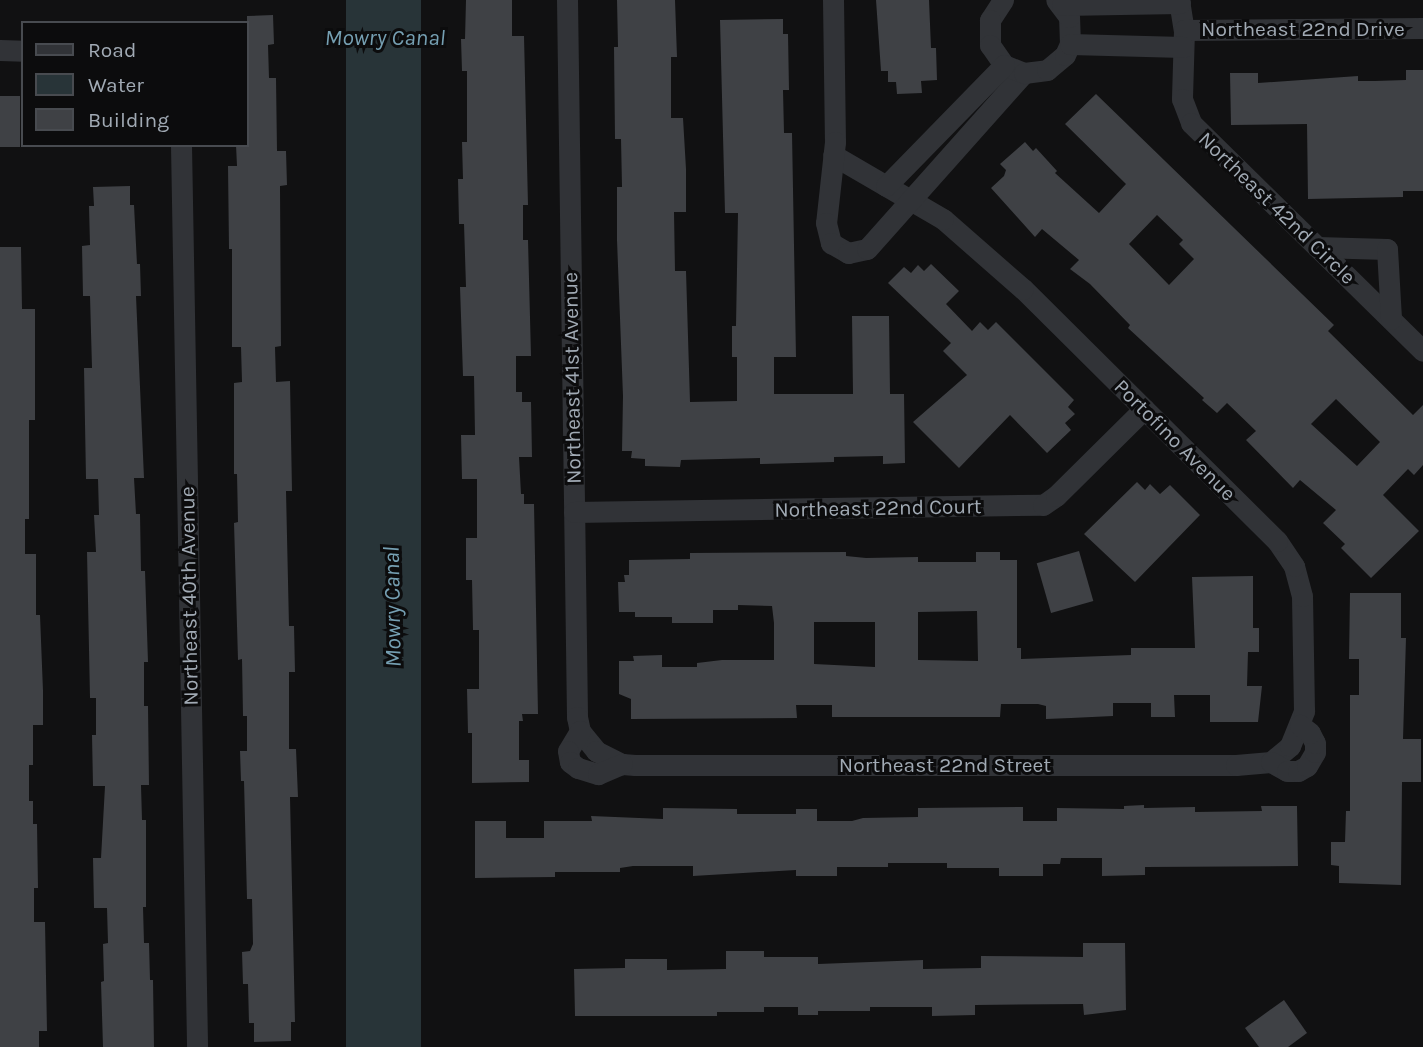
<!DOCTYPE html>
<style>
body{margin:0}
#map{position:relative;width:1423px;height:1047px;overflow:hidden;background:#111112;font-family:Karla,sans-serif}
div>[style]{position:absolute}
.water>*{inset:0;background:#283438;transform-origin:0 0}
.building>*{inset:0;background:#3f4145;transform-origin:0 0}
.minor>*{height:21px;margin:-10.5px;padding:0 10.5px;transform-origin:10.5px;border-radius:10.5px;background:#313337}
span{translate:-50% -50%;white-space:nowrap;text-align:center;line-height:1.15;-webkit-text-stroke:6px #0c0c0d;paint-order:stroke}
.street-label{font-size:21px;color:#a1aab4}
.water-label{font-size:23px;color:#759fb2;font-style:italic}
.legend{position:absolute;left:21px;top:21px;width:228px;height:126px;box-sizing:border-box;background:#0c0c0d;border:2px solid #484b50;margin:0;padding:9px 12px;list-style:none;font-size:21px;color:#a1aab4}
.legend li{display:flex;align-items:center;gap:14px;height:35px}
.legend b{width:35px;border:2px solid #484b50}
</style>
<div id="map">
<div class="water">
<div style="left:346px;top:0;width:75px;height:1047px"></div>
</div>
<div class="building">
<div style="clip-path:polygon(466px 0,512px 0,512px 36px,524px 36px,528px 205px,523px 205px,523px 240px,528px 240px,531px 356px,516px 356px,516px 392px,522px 392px,522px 402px,531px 402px,532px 457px,519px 457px,521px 494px,524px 494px,524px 504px,534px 504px,538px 714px,522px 714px,523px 721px,519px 721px,519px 760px,529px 760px,529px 782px,472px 783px,472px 733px,468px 733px,467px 689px,479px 689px,479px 630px,473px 630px,472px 580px,466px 580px,466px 538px,477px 538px,477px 479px,462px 479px,461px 435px,475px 435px,474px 376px,463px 376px,460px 287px,466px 287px,464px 224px,459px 224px,458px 179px,463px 179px,462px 142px,467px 142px,467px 71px,462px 71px,461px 39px,465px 39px)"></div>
<div style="clip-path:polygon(617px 0,675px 0,677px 57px,671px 57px,671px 118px,683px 118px,686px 169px,686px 212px,674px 212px,675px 271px,686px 271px,690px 402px,737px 401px,737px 357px,732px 357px,732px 326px,736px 326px,738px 213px,725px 213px,720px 20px,783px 19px,783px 34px,788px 34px,789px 90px,783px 90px,784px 133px,792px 133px,796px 357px,774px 357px,774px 394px,853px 394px,852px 316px,889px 316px,890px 394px,904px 394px,905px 463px,883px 464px,883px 456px,834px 457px,834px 462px,760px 464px,760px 458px,681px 460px,680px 467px,645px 466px,645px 459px,631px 458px,632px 451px,622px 451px,623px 396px,617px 240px,617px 187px,622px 187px,621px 139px,615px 139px,614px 47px,618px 47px)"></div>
<div style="clip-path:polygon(876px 0,929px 0,931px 48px,936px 48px,937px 80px,921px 81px,922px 93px,897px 94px,896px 82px,888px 82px,888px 71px,881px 71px)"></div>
<div style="clip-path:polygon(273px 15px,274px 44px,268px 45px,269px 78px,276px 78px,277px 151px,286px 151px,287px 185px,280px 186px,281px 346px,275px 347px,276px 382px,290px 381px,292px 491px,286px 491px,289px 626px,294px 626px,295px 672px,289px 672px,289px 749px,296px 749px,298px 797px,290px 797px,295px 1022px,291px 1022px,291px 1041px,254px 1042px,254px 1023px,249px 1023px,248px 984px,243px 984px,242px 952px,250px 951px,253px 944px,252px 899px,247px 899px,244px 781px,241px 781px,240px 751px,247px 751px,247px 716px,243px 716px,242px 659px,238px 660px,234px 523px,238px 522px,237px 474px,234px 474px,234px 383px,242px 382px,241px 347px,232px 347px,232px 249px,229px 249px,228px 166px,237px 166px,236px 145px,247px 145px,247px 16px)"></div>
<div style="clip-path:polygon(1406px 70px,1423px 70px,1423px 191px,1403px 191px,1403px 197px,1308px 199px,1307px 124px,1231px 125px,1230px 73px,1258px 73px,1258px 83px,1358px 76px,1358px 81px,1375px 81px,1406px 80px)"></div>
<div style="clip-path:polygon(evenodd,1096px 94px,1334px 325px,1328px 331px,1413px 415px,1423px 405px,1423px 465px,1414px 475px,1408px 469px,1383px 495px,1419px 531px,1371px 578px,1341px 548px,1345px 544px,1323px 523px,1336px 510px,1300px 480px,1293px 488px,1246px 440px,1256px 431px,1227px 403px,1217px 413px,1202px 400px,1204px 398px,1128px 328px,1130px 325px,1090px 284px,1070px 269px,1079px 260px,1042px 229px,1035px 237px,991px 188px,1004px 176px,1006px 170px,1000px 164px,1025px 142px,1033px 151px,1036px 148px,1057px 171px,1055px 173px,1099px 213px,1126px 184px,1065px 124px,1096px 94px,1157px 215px,1183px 240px,1179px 244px,1194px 259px,1169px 285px,1129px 244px,1157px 215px,1096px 94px,1336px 399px,1380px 442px,1357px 466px,1311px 424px,1336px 399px)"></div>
<div style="left:0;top:96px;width:20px;height:51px"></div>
<div style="clip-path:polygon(130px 186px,130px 205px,134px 205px,137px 264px,140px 264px,141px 296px,136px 296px,144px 478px,134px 478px,136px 514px,140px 514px,141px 571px,145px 571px,148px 662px,144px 662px,144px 706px,148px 706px,149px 785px,141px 785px,142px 820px,146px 820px,146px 907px,143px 907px,144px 943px,149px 943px,150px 980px,153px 980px,154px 1047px,103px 1047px,101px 982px,104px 981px,103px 944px,108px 943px,107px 908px,94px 908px,93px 858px,101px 858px,105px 786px,93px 786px,92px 735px,96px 735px,96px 698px,90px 698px,87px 552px,96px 552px,94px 515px,99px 515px,98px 479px,86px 479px,84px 368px,92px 368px,90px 296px,83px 296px,82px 246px,90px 245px,89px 206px,94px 206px,93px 187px)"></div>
<div style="clip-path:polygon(0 247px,21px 247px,22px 309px,35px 309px,35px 420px,29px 420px,29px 519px,25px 519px,25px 554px,36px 554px,36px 615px,40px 615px,43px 691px,43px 725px,33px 725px,33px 765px,29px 765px,29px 801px,33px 801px,33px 824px,37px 824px,38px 888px,34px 888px,34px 922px,45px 922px,47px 1031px,39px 1031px,39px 1047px,0 1047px)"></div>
<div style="clip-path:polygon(931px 264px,959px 291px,946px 304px,972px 331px,980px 322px,988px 330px,996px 322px,1074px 400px,1068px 407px,1075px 414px,1065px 423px,1071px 430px,1047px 453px,1010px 415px,959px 468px,913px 422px,967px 375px,943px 351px,951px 343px,888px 283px,904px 267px,911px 273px,918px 265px,924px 271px)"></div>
<div style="clip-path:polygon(1137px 482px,1145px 490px,1150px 484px,1160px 494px,1170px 485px,1200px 515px,1135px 582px,1084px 534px)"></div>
<div style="left:1079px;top:551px;width:52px;height:44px;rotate:74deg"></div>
<div style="clip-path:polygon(evenodd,846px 552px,846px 556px,866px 558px,918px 557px,918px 562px,976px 562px,976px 552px,1000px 552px,1000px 560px,1017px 560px,1017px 648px,1021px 648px,1021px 659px,1131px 655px,1131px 648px,1195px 648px,1192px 577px,1253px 576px,1253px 628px,1259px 628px,1259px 652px,1248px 652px,1247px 686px,1262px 686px,1258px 722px,1210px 722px,1210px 695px,1174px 695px,1175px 717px,1151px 717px,1151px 703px,1113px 703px,1113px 716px,1071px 718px,1046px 719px,1046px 706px,1038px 704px,1001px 704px,1000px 717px,832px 717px,832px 705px,796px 705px,797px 718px,631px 719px,631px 699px,619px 694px,619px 661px,634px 661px,633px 656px,662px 655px,662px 667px,697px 667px,697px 663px,722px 660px,774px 660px,774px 623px,772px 606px,738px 605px,738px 610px,713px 610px,713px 623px,672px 623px,672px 617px,635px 617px,635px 612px,619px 612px,618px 582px,625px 582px,624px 575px,629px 575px,629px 560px,690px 559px,690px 553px,846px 552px,977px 611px,978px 661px,918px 660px,918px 612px,977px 611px,846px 552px,814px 622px,875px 622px,875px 667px,814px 664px,814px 622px)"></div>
<div style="clip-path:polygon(1350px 593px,1401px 593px,1401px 638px,1406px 638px,1403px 739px,1421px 739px,1421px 782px,1402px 782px,1401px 885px,1339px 883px,1339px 866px,1331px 865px,1331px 842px,1345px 842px,1346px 811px,1350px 811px,1350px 695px,1359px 695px,1359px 659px,1349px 659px)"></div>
<div style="clip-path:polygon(1144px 805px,1144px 808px,1195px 807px,1195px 812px,1262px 811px,1261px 806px,1297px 806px,1298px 866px,1145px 867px,1145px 875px,1102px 876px,1102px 858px,1061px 858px,1060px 864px,1043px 864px,1043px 876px,999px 876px,999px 868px,947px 868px,947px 863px,888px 863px,888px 867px,837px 867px,837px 876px,796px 876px,796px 870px,693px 876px,693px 866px,633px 866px,620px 868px,620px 872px,555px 872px,555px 877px,475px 878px,475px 821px,506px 821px,506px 838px,544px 838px,544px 821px,592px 821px,591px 816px,663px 819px,663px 808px,737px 809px,737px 814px,796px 814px,796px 809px,817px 809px,817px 821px,852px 821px,863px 818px,918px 817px,918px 808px,1023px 807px,1023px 821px,1057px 821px,1057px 808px,1124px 809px,1124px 806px)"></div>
<div style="clip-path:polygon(1083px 943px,1125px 943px,1126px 1010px,1084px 1015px,1083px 1004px,975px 1005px,975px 1015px,932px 1016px,932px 1007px,870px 1007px,870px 1011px,818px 1011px,818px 1015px,798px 1015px,798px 1007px,764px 1007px,764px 1012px,717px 1012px,717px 1016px,575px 1016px,574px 969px,625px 968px,625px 959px,667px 959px,667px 970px,726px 969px,726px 951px,764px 951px,764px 957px,818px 957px,818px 964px,923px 960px,923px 969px,981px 968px,981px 956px,1083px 957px)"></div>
<div style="clip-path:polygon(1284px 1000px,1307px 1033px,1288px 1047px,1259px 1047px,1245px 1028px)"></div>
</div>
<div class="minor">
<div style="left:567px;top:0;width:717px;rotate:89.2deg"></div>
<div style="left:577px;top:717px;width:14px;rotate:78deg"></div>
<div style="left:580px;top:731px;width:26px;rotate:51deg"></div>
<div style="left:596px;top:751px;width:29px;rotate:27deg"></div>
<div style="left:622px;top:764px;width:13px;rotate:4deg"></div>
<div style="left:635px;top:765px;width:601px"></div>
<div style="left:1236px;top:765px;width:35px;rotate:-5deg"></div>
<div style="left:1271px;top:762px;width:25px;rotate:-40deg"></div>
<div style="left:1290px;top:746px;width:38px;rotate:-68deg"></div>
<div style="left:1304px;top:711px;width:115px;rotate:-91deg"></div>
<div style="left:1302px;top:596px;width:31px;rotate:-105deg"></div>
<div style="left:1294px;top:566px;width:30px;rotate:-124deg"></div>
<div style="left:1277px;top:541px;width:358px;rotate:-135.2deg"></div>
<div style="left:1023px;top:289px;width:106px;rotate:-138.8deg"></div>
<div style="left:943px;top:219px;width:127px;rotate:-149.8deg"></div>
<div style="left:833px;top:0;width:142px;rotate:89.2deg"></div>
<div style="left:835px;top:142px;width:81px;rotate:96.3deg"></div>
<div style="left:826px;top:223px;width:21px;rotate:76deg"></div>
<div style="left:831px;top:243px;width:20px;rotate:30deg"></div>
<div style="left:848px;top:253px;width:19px;rotate:-12deg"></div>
<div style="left:867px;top:249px;width:236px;rotate:-48.3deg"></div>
<div style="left:1003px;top:0;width:24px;rotate:123deg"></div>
<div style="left:990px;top:20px;width:25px;rotate:90deg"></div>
<div style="left:990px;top:45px;width:24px;rotate:55deg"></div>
<div style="left:1004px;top:65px;width:22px;rotate:22deg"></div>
<div style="left:1024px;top:73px;width:23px;rotate:-7deg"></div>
<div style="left:1047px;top:70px;width:23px;rotate:-40deg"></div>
<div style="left:1065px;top:55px;width:12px;rotate:-66deg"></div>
<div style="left:1070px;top:44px;width:27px;rotate:-92deg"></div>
<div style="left:1069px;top:17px;width:21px;rotate:-127deg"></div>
<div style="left:1179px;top:0;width:30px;rotate:81deg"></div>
<div style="left:1184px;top:30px;width:69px;rotate:91.7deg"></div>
<div style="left:1182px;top:99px;width:26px;rotate:69deg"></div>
<div style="left:1191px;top:123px;width:325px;rotate:44.5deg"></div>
<div style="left:1062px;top:5px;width:118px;rotate:-1deg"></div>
<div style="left:1184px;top:30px;width:239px;rotate:-0.5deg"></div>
<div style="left:1070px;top:44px;width:113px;rotate:1.5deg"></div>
<div style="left:0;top:50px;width:23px;rotate:2deg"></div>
<div style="left:181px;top:145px;width:902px;rotate:88.98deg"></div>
<div style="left:886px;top:186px;width:169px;rotate:-45.7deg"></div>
<div style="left:1317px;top:247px;width:70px;rotate:1.6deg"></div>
<div style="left:1387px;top:249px;width:70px;rotate:86.7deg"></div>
<div style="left:574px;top:512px;width:469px;rotate:-0.9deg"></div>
<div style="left:1043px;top:505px;width:16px;rotate:-35deg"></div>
<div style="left:1056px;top:496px;width:124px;rotate:-44.7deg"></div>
<div style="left:580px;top:731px;width:23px;rotate:121deg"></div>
<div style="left:568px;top:751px;width:11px;rotate:80deg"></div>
<div style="left:570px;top:762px;width:10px;rotate:37deg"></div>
<div style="left:578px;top:768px;width:21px;rotate:17deg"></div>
<div style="left:598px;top:774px;width:26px;rotate:-23deg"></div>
<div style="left:1271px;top:762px;width:18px;rotate:29deg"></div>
<div style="left:1287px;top:771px;width:11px"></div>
<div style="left:1298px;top:771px;width:10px;rotate:-29deg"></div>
<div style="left:1307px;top:766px;width:16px;rotate:-60deg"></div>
<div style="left:1315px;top:752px;width:9px;rotate:-90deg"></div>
<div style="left:1315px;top:743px;width:11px;rotate:-117deg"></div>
<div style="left:1310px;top:733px;width:13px;rotate:-141deg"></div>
</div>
<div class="street-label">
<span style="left:1303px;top:29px">Northeast 22nd Drive</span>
<span style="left:1277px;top:208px;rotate:44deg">Northeast 42nd Circle</span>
<span style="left:572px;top:378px;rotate:-91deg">Northeast 41st Avenue</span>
<span style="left:1175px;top:440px;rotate:45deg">Portofino Avenue</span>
<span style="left:878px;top:508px;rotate:-1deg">Northeast 22nd Court</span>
<span style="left:189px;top:596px;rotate:-91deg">Northeast 40th Avenue</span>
<span style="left:945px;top:765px">Northeast 22nd Street</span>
</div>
<div class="water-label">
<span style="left:385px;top:38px">Mowry Canal</span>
<span style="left:393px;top:607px;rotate:-91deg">Mowry Canal</span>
</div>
<ul class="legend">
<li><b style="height:9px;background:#313337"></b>Road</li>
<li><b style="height:19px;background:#283438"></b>Water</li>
<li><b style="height:19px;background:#3f4145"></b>Building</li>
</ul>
</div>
